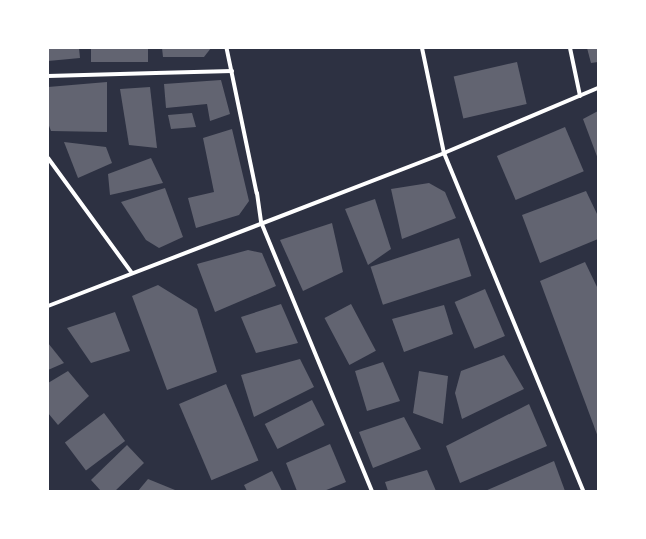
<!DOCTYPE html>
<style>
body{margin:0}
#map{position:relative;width:646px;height:539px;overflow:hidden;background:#2d3142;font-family:"PT Sans Narrow",sans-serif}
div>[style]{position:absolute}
.building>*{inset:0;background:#626471;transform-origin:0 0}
.pedestrian>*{height:3.5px;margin:-1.75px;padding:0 1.75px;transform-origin:1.75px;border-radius:1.75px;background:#fff}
.minor>*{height:4px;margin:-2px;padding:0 2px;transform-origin:2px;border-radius:2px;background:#fff}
span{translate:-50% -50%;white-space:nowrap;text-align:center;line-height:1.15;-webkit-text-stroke:3px #fff;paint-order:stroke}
.frame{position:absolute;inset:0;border:49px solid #fff;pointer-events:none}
</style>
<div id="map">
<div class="building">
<div style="clip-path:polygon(48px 48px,79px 48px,80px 58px,48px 61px)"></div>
<div style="left:91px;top:48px;width:57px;height:14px"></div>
<div style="clip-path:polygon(162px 48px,211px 48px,204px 57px,163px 57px)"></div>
<div style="clip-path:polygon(587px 48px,598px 48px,598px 62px,591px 63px)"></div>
<div style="left:517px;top:62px;width:43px;height:65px;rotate:77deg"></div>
<div style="clip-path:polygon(221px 80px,230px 114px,210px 121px,207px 104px,166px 108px,164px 84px)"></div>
<div style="clip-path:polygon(107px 82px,107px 132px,51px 131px,48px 123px,48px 87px)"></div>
<div style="clip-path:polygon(150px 87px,157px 148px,129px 145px,120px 89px)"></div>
<div style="clip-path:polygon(598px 111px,598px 159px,583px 119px)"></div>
<div style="clip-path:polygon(192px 113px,196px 127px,171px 129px,168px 115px)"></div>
<div style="left:565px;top:127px;width:48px;height:74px;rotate:67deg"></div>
<div style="clip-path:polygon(232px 129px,249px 201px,239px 215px,196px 228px,188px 198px,214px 192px,203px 138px)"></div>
<div style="clip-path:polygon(64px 142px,106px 147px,112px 163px,78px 178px)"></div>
<div style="clip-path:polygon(151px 158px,163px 183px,110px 195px,108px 174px)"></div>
<div style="clip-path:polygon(429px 183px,445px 192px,456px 218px,402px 239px,391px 189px)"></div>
<div style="clip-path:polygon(165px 188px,183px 237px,159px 248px,146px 240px,121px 202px)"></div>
<div style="clip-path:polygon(586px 191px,598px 216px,598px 239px,540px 263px,522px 215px)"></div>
<div style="clip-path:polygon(375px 199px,391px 249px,368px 265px,345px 209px)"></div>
<div style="clip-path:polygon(332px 223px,343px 272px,303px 291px,280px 240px)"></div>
<div style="left:459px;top:238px;width:40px;height:93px;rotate:72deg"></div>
<div style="clip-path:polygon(248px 250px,262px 253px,276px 286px,215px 312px,197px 264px)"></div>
<div style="clip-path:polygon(585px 262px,598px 289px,598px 437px,540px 281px)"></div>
<div style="clip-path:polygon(158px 285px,197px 309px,217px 372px,167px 390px,132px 296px)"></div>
<div style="left:485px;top:289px;width:51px;height:33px;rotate:67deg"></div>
<div style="clip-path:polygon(281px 304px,298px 343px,256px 353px,241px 317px)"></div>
<div style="left:351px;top:304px;width:53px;height:30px;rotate:62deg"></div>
<div style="clip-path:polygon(444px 305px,453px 334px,404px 352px,392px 319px)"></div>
<div style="clip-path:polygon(115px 312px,130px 351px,91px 363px,67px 328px)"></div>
<div style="clip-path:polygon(48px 343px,64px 363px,48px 370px)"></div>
<div style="clip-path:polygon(504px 355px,524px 389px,462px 419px,455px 393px,461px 371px)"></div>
<div style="clip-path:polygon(300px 359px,314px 387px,254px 417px,241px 375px)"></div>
<div style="clip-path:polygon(383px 362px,400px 401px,367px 411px,355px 371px)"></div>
<div style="clip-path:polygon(68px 371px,89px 396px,58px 425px,48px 413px,48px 383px)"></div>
<div style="clip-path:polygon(419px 371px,448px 376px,443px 424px,413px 413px)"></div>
<div style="left:226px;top:384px;width:83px;height:51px;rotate:67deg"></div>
<div style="left:312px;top:400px;width:28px;height:53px;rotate:63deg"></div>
<div style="clip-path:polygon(529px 404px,547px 446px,460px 483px,446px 446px)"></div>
<div style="left:104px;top:413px;width:35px;height:49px;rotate:53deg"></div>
<div style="clip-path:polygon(404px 417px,421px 449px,373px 468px,359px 432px)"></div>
<div style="clip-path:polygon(330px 444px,346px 482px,324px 491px,297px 491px,286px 463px)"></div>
<div style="clip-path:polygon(127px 445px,144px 463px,115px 491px,101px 491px,91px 480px)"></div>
<div style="clip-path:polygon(554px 461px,565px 491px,485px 491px)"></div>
<div style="clip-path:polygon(427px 470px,436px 491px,388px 491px,385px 482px)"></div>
<div style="clip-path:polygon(272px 471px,282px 491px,247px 491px,244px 485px)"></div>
<div style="clip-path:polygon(148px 479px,175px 490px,138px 491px)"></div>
</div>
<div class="pedestrian">
<div style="left:227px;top:48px;width:148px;rotate:78.3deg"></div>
<div style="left:156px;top:73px;width:76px;rotate:-1.5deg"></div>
</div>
<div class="minor">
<div style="left:422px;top:48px;width:107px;rotate:78.2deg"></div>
<div style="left:444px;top:153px;width:365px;rotate:67.6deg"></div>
<div style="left:570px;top:48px;width:49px;rotate:78.2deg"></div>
<div style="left:48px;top:76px;width:108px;rotate:-1.6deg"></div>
<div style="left:48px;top:158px;width:141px;rotate:53.9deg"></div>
<div style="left:257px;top:193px;width:29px;rotate:82deg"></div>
<div style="left:261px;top:222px;width:291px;rotate:67.6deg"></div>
<div style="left:48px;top:306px;width:425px;rotate:-21.1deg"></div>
<div style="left:444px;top:153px;width:167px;rotate:-22.9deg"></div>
</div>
<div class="frame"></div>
</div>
